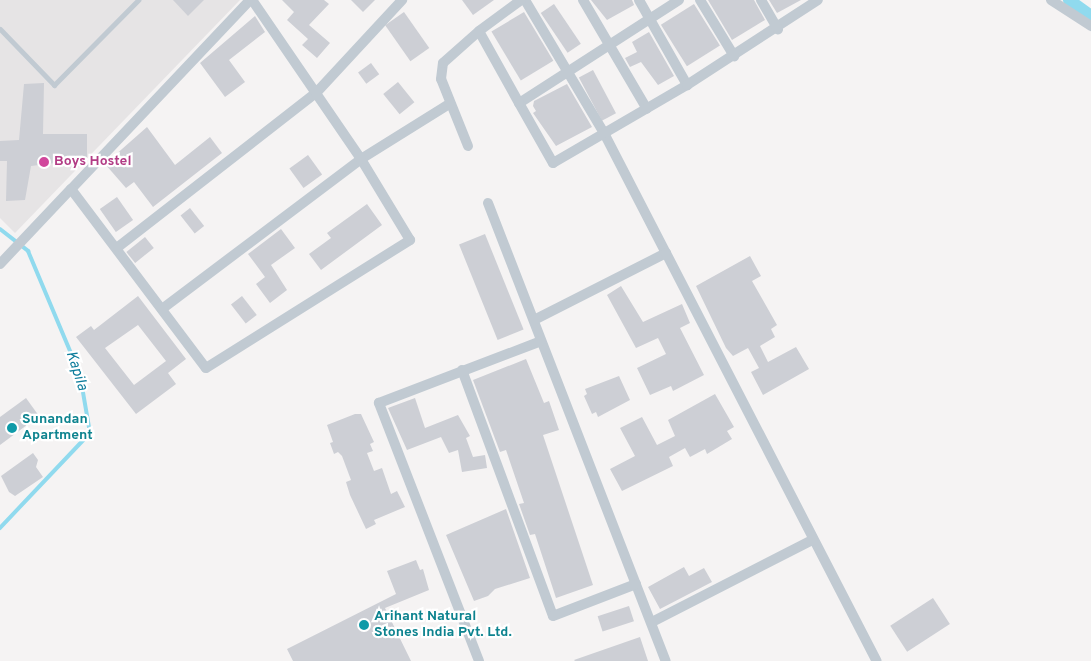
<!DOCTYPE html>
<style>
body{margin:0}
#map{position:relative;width:1091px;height:661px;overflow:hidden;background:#f5f3f3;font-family:Overpass,sans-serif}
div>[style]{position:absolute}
.education>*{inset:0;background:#e6e4e5}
.stream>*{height:4px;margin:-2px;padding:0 2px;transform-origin:2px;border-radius:2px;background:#90daee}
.canal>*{height:12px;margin:-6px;padding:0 6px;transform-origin:6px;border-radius:6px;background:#90daee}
.building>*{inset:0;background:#cdcfd5;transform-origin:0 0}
.lane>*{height:5px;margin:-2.5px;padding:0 2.5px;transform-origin:2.5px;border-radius:2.5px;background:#c1cad2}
.street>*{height:10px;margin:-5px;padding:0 5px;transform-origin:5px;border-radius:5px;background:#c1cad2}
.dots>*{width:14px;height:14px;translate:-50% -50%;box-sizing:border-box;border:2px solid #fff;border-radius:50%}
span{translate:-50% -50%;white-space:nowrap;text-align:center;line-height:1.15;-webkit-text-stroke:4.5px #fff;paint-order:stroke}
.hotel-label{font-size:14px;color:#b23c85;font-weight:700}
.left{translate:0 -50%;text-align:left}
.culture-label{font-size:14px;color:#0d838f;font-weight:700}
.water-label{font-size:15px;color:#0c7c9b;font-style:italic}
</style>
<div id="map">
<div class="education">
<div style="clip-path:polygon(0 0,240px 0,15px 233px,0 218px)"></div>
</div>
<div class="stream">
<div style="left:0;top:229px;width:36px;rotate:38deg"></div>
<div style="left:28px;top:251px;width:134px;rotate:67.2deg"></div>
<div style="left:80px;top:375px;width:59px;rotate:80.2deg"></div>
<div style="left:90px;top:433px;width:131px;rotate:133.5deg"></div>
</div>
<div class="canal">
<div style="left:1069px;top:0;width:27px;rotate:36deg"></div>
</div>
<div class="building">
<div style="clip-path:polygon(173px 0,204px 0,188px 16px)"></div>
<div style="clip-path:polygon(282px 0,324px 0,329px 4px,309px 25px,330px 43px,317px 58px,302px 45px,308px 39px,287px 20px,294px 12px)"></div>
<div style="clip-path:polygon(351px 0,375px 0,363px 12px)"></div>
<div style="clip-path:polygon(462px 0,494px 0,473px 15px)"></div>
<div style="clip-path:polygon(591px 0,632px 0,634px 5px,607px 20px)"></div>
<div style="clip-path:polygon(708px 0,754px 0,765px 20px,732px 40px)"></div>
<div style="clip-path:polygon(769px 0,801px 0,777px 13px)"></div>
<div style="left:554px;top:4px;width:48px;height:16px;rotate:56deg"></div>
<div style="left:694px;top:4px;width:49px;height:39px;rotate:58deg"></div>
<div style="left:404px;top:12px;width:44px;height:23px;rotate:55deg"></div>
<div style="left:524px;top:12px;width:57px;height:38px;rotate:59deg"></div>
<div style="clip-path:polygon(255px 16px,265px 32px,229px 60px,245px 82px,225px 97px,200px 63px)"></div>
<div style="clip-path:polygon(649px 32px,674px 76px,658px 85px,641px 62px,630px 67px,625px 58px,637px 52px,632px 42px)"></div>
<div style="left:371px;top:63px;width:14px;height:16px;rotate:54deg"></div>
<div style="left:593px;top:70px;width:49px;height:16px;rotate:62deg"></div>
<div style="left:398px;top:82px;width:26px;height:19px;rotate:51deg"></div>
<div style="clip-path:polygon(44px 83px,43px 134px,87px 134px,87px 159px,31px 166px,25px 200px,6px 201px,7px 161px,0 161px,0 141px,19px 140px,24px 84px)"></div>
<div style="clip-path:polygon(567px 84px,592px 127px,556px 146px,533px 113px,536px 111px,533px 106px,534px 101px)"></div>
<div style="clip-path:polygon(147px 127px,175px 165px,210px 137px,222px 153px,153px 207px,134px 182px,126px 188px,105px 164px)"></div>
<div style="left:308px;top:155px;width:24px;height:23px;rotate:54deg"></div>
<div style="left:117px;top:197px;width:28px;height:21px;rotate:55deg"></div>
<div style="clip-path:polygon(367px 204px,382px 225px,321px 270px,309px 254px,331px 238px,327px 233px)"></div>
<div style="left:190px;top:208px;width:23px;height:12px;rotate:52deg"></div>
<div style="clip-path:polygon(281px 229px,295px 248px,271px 265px,287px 290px,270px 303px,256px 284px,265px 277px,248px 254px)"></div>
<div style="left:485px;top:234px;width:103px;height:28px;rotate:68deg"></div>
<div style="left:145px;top:237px;width:14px;height:24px;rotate:51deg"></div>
<div style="clip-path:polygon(750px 256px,761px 276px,752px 281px,777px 325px,771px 329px,775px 337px,760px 346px,768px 362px,796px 347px,809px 369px,763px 395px,751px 372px,759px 368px,748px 348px,733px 356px,726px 348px,696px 286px)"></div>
<div style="clip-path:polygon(621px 286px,643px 322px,682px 304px,690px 323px,680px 328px,704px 375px,673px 391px,671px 386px,650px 395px,637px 368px,666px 354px,658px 338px,636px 348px,607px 295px)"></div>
<div style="clip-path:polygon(evenodd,138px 296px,186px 359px,168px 373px,176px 384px,136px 414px,76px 337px,91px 326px,94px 330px,138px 296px,138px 325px,166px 361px,134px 385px,105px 348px,138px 325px)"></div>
<div style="left:242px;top:296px;width:24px;height:14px;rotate:52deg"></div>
<div style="clip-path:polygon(526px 359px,544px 403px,549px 401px,559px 430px,543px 435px,593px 585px,556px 598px,535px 534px,530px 535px,519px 504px,524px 503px,506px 450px,500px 452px,473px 380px)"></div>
<div style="clip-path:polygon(619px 376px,630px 400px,598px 417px,596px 412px,592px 414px,584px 396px,587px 394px,585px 389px)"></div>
<div style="clip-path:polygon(715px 394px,734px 427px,727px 431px,732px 439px,707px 454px,705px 449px,690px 457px,685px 448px,669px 457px,673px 466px,622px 491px,610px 469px,635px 456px,620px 428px,642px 417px,657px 445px,675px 436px,668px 420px)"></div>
<div style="clip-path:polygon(26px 398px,39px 416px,0 445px,0 417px)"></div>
<div style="clip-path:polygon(415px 398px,425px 428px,458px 415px,470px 436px,466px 438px,473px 457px,485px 455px,487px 468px,462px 472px,458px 450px,449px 453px,441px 437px,407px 450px,388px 408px)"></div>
<div style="clip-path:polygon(355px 414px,361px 414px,374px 442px,370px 444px,373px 451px,367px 453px,374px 471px,382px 468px,391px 494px,397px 491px,405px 507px,374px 520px,376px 524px,366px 529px,350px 495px,346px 482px,351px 480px,342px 456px,338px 452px,334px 454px,330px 443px,333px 442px,327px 425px)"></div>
<div style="clip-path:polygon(33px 453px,38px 460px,36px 467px,43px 477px,15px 496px,9px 492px,1px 476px)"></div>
<div style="clip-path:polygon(506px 509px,530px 578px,495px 589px,488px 596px,474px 601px,446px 535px)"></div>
<div style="clip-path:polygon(416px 560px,420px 570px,423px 569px,429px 590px,385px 608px,411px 661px,293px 661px,287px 649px,396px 594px,387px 571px)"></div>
<div style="clip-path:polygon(684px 567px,689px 576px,704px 568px,712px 582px,660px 609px,648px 587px)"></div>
<div style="left:933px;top:598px;width:31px;height:51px;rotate:57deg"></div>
<div style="left:629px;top:606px;width:16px;height:33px;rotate:72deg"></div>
<div style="clip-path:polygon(640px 637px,648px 661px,575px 661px,574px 660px)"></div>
</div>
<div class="lane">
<div style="left:0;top:29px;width:78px;rotate:46deg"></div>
<div style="left:54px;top:85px;width:120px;rotate:-45.3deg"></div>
</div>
<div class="street">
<div style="left:250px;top:0;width:260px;rotate:133.4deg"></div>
<div style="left:71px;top:189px;width:224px;rotate:53deg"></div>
<div style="left:206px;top:368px;width:241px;rotate:-32.1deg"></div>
<div style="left:410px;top:240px;width:95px;rotate:-121.2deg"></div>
<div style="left:361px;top:159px;width:104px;rotate:-32deg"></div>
<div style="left:525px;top:0;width:157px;rotate:59.3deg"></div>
<div style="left:605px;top:135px;width:133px;rotate:62.7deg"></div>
<div style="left:583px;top:0;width:126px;rotate:59.6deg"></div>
<div style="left:639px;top:0;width:98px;rotate:60.5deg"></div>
<div style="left:679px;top:0;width:190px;rotate:147.2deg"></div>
<div style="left:519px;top:103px;width:69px;rotate:60.5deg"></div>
<div style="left:553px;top:163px;width:155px;rotate:-30.2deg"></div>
<div style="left:687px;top:85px;width:156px;rotate:-33deg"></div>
<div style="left:700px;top:0;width:66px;rotate:58.7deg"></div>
<div style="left:761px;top:0;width:34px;rotate:60deg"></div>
<div style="left:1051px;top:0;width:48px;rotate:33deg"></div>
<div style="left:519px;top:103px;width:82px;rotate:-119.1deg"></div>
<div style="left:479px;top:31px;width:52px;rotate:-36.4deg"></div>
<div style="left:468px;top:146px;width:72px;rotate:-111.9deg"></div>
<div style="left:441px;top:79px;width:16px;rotate:-83deg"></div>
<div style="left:443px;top:63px;width:48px;rotate:-41.6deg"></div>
<div style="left:488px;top:203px;width:491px;rotate:68.8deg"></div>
<div style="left:118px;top:247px;width:251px;rotate:-37.9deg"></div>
<div style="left:316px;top:93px;width:127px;rotate:-47.2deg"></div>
<div style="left:0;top:264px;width:103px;rotate:-46.6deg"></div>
<div style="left:162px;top:309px;width:249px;rotate:-37deg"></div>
<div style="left:361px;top:159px;width:193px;rotate:-124.4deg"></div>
<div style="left:534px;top:320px;width:148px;rotate:-26.9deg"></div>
<div style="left:666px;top:253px;width:459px;rotate:62.7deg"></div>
<div style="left:462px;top:370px;width:262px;rotate:69.7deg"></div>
<div style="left:553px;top:616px;width:89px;rotate:-21.1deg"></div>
<div style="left:652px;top:622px;width:180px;rotate:-27.1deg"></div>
<div style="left:479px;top:661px;width:277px;rotate:-111.2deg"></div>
<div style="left:379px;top:403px;width:173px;rotate:-20.9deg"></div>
</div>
<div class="dots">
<div style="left:44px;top:162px;background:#d1479c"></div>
<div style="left:12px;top:428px;background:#0f9aa8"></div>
<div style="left:364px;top:625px;background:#0f9aa8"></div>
</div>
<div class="hotel-label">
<span class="left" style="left:54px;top:162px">Boys Hostel</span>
</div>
<div class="culture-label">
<span class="left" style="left:22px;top:428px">Sunandan<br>Apartment</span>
<span class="left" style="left:374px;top:625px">Arihant Natural<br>Stones India Pvt. Ltd.</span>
</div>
<div class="water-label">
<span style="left:76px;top:371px;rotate:72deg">Kapila</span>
</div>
</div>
